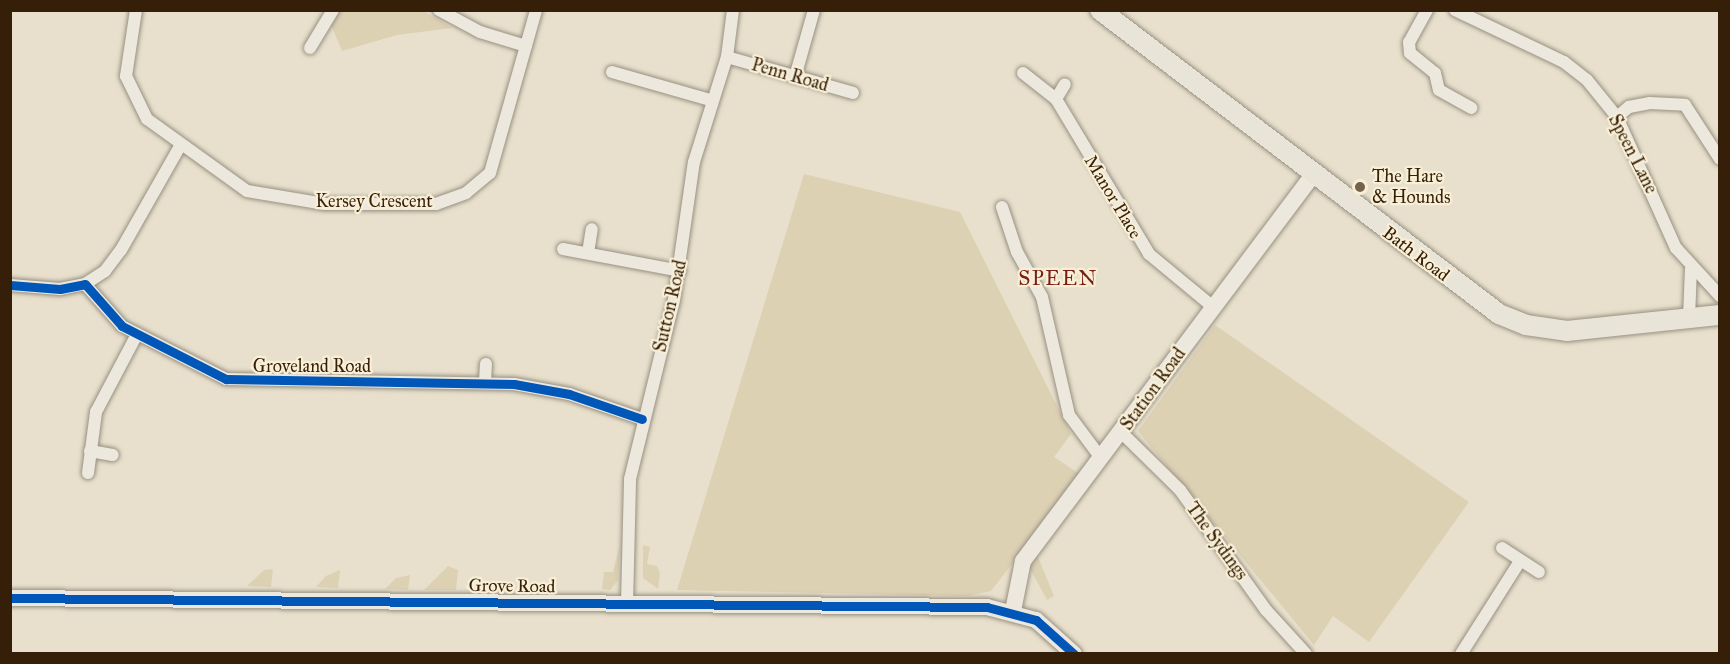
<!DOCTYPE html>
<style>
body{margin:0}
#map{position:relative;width:1730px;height:664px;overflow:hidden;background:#e8e0cc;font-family:"IM FELL Great Primer",serif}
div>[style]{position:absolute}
.green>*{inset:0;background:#ddd1b4}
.roads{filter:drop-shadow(0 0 2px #989082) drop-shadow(0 0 2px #989082)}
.street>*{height:12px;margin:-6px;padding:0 6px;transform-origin:6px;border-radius:6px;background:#ece8de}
.secondary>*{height:16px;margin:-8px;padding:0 8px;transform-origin:8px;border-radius:8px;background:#ece8de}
.primary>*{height:20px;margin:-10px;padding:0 10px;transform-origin:10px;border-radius:10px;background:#e9e4d8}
.cycleway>*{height:9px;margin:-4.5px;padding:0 4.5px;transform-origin:4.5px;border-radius:4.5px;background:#0057b8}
.dots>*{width:16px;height:16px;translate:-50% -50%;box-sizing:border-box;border:3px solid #f8efd6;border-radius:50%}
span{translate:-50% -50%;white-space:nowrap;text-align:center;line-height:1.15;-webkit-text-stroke:4.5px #f8efd6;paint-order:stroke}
.street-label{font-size:18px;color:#351f09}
.poi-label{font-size:18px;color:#351f09}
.left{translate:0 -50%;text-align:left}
.quarter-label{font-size:21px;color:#7a1f14;letter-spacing:1.5px}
.frame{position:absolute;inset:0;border:12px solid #351f09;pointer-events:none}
</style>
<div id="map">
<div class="green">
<div style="clip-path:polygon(422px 10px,452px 28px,397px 35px,342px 51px,331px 25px,339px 11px)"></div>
<div style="clip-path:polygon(804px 174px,960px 212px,1071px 434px,1054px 457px,1081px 475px,991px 591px,968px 596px,677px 590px)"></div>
<div style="clip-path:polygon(1215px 325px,1469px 502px,1369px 642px,1333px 616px,1314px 645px,1138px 431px)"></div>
<div style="clip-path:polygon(620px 544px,618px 580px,610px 590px,602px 589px,604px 572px,613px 572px)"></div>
<div style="clip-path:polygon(643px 545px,650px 547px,647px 564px,657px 566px,660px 573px,658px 589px,643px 578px)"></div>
<div style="clip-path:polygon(1036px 552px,1054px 596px,1047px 600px,1028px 565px)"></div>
<div style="clip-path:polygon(448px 566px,458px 570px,456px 590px,424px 590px)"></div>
<div style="clip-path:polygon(273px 569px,271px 587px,247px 586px,264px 570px)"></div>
<div style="clip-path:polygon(340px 570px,338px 588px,316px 587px,326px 576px)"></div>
<div style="clip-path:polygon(410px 575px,408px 590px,385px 589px,396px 578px)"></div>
</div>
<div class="roads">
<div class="street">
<div style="left:136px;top:10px;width:67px;rotate:98.6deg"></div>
<div style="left:126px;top:76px;width:48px;rotate:64deg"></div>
<div style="left:147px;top:119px;width:123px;rotate:35.8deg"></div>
<div style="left:247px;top:191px;width:79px;rotate:9.5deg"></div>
<div style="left:325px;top:204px;width:111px"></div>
<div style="left:436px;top:204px;width:32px;rotate:-20deg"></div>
<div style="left:466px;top:193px;width:31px;rotate:-40deg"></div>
<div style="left:490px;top:173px;width:169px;rotate:-74.2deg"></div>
<div style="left:439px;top:10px;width:47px;rotate:28.2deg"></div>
<div style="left:480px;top:32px;width:48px;rotate:16.9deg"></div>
<div style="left:1427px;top:10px;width:37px;rotate:119deg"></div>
<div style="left:1409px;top:42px;width:11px;rotate:85deg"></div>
<div style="left:1410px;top:53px;width:32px;rotate:39deg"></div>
<div style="left:1435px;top:73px;width:17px;rotate:77deg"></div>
<div style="left:1439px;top:90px;width:37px;rotate:29deg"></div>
<div style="left:1455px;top:10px;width:121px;rotate:25.5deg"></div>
<div style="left:1564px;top:62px;width:29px;rotate:38deg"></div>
<div style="left:1587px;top:80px;width:48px;rotate:51deg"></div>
<div style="left:1617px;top:117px;width:144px;rotate:65.8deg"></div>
<div style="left:1676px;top:248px;width:65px;rotate:47.5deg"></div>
<div style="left:310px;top:48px;width:44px;rotate:-58.8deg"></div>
<div style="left:727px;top:57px;width:131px;rotate:15.9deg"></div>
<div style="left:612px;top:72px;width:102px;rotate:15.9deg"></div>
<div style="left:1023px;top:73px;width:42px;rotate:38.2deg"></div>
<div style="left:1056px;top:99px;width:181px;rotate:59deg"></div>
<div style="left:1149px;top:254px;width:83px;rotate:39.6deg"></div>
<div style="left:795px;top:77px;width:70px;rotate:-74.2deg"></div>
<div style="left:1056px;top:99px;width:17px;rotate:-59deg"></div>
<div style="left:1617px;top:117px;width:16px;rotate:-40deg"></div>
<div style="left:1629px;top:107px;width:21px;rotate:-11deg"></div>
<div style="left:1650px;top:103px;width:35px;rotate:3deg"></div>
<div style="left:1685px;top:105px;width:64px;rotate:57.1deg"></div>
<div style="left:1002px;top:207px;width:47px;rotate:71.6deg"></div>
<div style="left:1017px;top:252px;width:51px;rotate:60.9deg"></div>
<div style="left:1042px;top:297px;width:121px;rotate:77.1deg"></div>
<div style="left:1069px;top:415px;width:54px;rotate:53.3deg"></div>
<div style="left:563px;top:249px;width:119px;rotate:10.6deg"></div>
<div style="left:588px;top:253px;width:24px;rotate:-81deg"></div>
<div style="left:85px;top:284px;width:24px;rotate:-33deg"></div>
<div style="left:105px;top:271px;width:26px;rotate:-53deg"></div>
<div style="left:121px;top:250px;width:120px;rotate:-60.4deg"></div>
<div style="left:10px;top:285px;width:50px;rotate:4.6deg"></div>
<div style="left:60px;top:289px;width:25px;rotate:-11deg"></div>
<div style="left:85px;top:284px;width:56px;rotate:48.6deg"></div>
<div style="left:122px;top:326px;width:117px;rotate:27deg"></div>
<div style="left:226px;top:379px;width:288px;rotate:1deg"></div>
<div style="left:514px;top:384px;width:56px;rotate:10.3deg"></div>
<div style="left:569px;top:394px;width:77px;rotate:18.9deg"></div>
<div style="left:1689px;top:318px;width:49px;rotate:-87.7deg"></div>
<div style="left:485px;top:382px;width:18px;rotate:-87deg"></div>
<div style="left:1122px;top:433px;width:81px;rotate:44.5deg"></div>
<div style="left:1180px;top:490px;width:148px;rotate:54.4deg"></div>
<div style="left:1266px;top:610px;width:59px;rotate:47.7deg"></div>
<div style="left:90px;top:451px;width:23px;rotate:10deg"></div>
<div style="left:88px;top:473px;width:62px;rotate:-82.5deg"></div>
<div style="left:96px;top:412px;width:86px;rotate:-62.2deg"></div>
<div style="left:1502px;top:548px;width:44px;rotate:33deg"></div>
<div style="left:627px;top:604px;width:125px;rotate:-88.6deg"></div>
<div style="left:630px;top:479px;width:184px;rotate:-76.2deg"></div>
<div style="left:674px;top:300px;width:139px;rotate:-81.8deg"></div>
<div style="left:694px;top:162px;width:110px;rotate:-72.6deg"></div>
<div style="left:727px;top:57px;width:47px;rotate:-82.7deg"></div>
<div style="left:1461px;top:654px;width:110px;rotate:-57.6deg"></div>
</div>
<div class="secondary">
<div style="left:10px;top:598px;width:977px;rotate:0.53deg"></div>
<div style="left:987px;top:607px;width:51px;rotate:14.9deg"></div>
<div style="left:1036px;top:620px;width:51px;rotate:41.8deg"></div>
<div style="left:1013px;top:611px;width:51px;rotate:-78.7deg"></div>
<div style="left:1023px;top:561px;width:483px;rotate:-53.1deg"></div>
</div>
<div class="primary">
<div style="left:1100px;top:10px;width:502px;rotate:37.3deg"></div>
<div style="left:1499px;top:314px;width:29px;rotate:22deg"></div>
<div style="left:1526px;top:325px;width:41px;rotate:8.3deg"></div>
<div style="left:1567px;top:331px;width:154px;rotate:-6deg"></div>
</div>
</div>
<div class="cycleway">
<div style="left:10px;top:285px;width:50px;rotate:4.6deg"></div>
<div style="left:60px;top:289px;width:25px;rotate:-11deg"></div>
<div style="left:85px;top:284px;width:56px;rotate:48.6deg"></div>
<div style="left:122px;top:326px;width:117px;rotate:27deg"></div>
<div style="left:226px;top:379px;width:288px;rotate:1deg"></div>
<div style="left:514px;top:384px;width:56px;rotate:10.3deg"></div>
<div style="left:569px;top:394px;width:77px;rotate:18.9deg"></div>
<div style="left:10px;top:598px;width:977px;rotate:0.53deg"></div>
<div style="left:987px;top:607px;width:51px;rotate:14.9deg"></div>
<div style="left:1036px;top:620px;width:51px;rotate:41.8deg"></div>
</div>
<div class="dots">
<div style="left:1360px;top:187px;background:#74634d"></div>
</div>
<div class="street-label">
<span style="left:790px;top:75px;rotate:16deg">Penn Road</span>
<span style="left:1633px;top:154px;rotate:63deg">Speen Lane</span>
<span style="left:1113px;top:197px;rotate:59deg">Manor Place</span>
<span style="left:374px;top:201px">Kersey Crescent</span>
<span style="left:1416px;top:254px;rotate:37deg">Bath Road</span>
<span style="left:670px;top:306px;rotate:-77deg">Sutton Road</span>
<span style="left:312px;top:366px">Groveland Road</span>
<span style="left:1153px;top:389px;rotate:-54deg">Station Road</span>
<span style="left:1217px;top:541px;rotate:54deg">The Sydings</span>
<span style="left:512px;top:586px;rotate:1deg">Grove Road</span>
</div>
<div class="poi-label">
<span class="left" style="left:1372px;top:187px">The Hare<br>&amp; Hounds</span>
</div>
<div class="quarter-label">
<span style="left:1058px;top:278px">SPEEN</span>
</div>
<div class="frame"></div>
</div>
